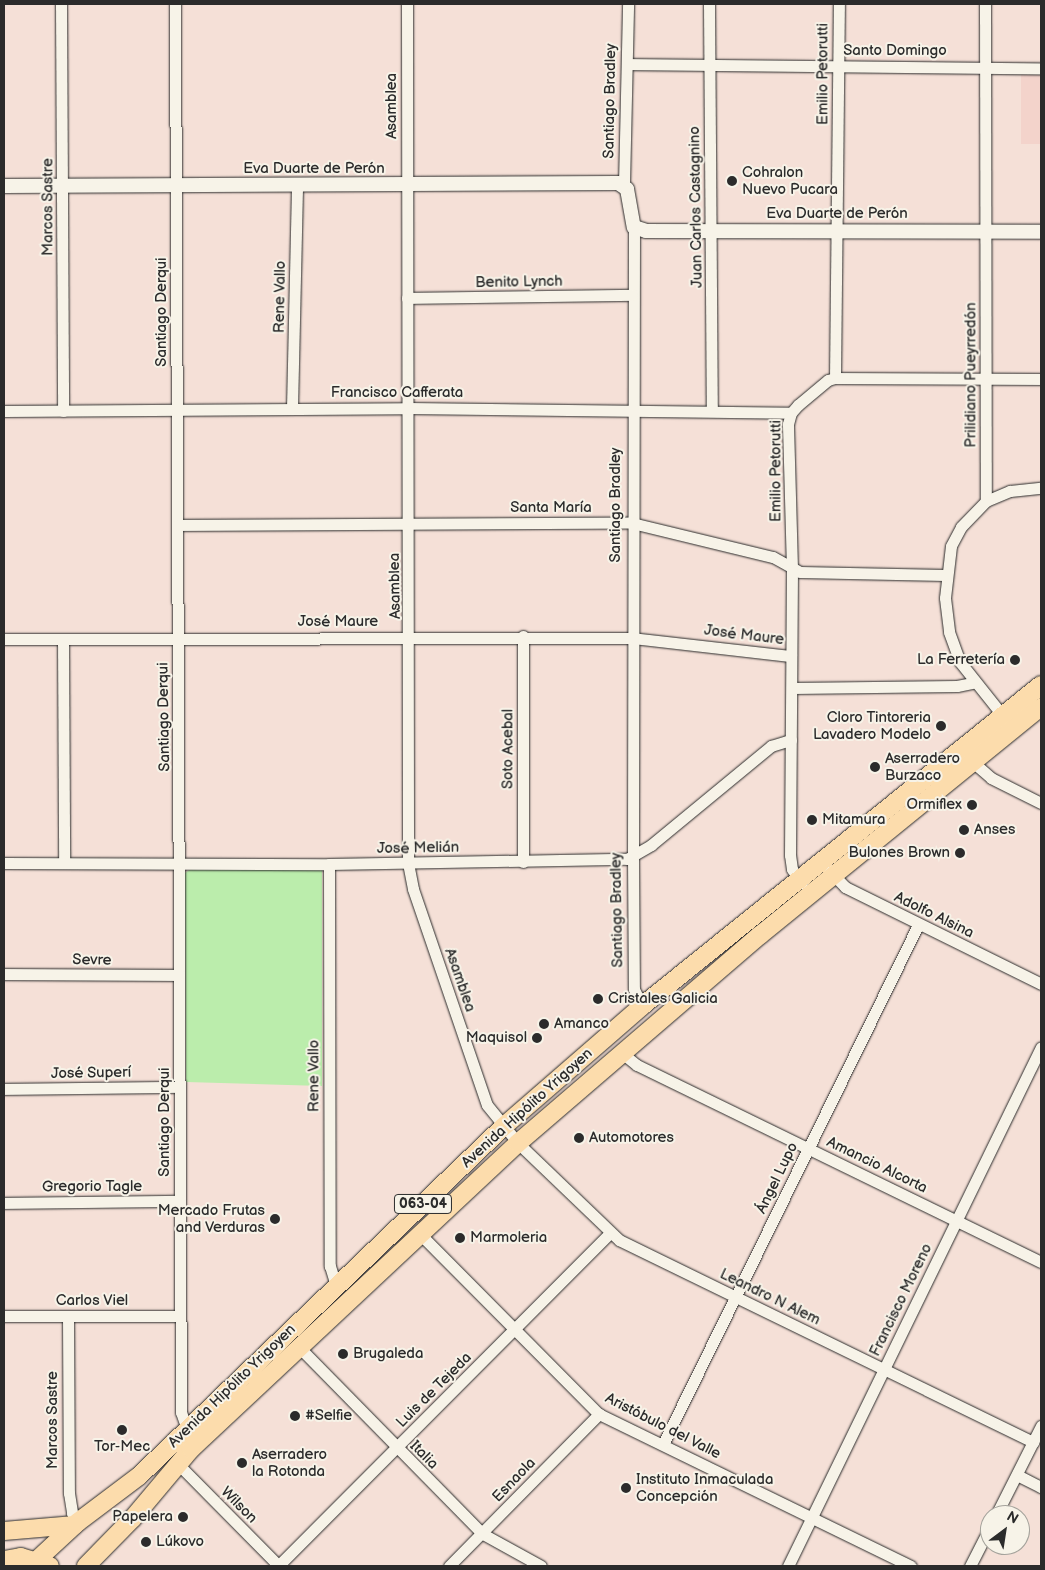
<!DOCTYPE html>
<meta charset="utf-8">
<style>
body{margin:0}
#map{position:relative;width:1045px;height:1570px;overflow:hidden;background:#f5e0d7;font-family:"Balsamiq Sans",sans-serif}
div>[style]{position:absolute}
.built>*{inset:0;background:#f3d3cb;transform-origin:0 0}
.green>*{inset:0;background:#bbedac}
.roads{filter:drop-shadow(0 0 1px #2b2b2b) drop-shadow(0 0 1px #2b2b2b)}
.minor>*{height:11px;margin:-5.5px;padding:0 5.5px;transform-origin:5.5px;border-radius:5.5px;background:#f7f3e8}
.tertiary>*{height:14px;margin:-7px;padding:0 7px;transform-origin:7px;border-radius:7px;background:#f7f3e8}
.primary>*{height:18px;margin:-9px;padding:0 9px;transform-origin:9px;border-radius:9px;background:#fcdcac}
.dots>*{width:14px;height:14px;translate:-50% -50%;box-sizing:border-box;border:2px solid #f7f3e8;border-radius:50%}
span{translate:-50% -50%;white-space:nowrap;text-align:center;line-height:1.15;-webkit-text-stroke:4px #f7f3e8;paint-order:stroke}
.shield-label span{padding:1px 4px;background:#f7f3e8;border:1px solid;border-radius:4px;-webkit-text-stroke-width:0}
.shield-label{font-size:14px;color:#2b2b2b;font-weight:700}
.street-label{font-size:15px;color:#2b2b2b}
.poi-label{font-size:15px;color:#2b2b2b}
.left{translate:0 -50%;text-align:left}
.right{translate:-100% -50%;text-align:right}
.frame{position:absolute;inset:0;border:5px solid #2b2b2b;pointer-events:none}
.north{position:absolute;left:980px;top:1505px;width:50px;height:50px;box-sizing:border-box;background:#f7f3e8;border:1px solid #a5a39c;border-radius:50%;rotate:31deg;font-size:14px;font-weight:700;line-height:20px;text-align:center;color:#2b2b2b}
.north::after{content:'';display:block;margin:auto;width:18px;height:22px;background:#2b2b2b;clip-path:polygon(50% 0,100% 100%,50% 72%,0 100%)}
</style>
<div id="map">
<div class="built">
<div style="left:1021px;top:72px;width:20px;height:72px"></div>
</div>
<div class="green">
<div style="clip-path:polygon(192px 868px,322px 869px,322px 1086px,186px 1082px,185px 873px)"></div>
</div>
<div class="roads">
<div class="minor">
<div style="left:61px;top:4px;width:407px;rotate:89.7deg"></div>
<div style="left:175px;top:4px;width:1408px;rotate:89.76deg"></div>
<div style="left:181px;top:1412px;width:18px;rotate:71deg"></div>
<div style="left:407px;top:4px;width:859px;rotate:89.93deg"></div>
<div style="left:408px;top:863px;width:26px;rotate:79deg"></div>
<div style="left:413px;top:889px;width:228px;rotate:71.1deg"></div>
<div style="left:487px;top:1105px;width:49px;rotate:50.8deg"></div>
<div style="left:518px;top:1143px;width:140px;rotate:43.8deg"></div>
<div style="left:619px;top:1240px;width:461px;rotate:26deg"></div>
<div style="left:709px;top:4px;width:406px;rotate:89.6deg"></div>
<div style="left:985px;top:4px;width:497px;rotate:89.9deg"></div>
<div style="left:986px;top:501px;width:36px;rotate:134deg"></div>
<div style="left:961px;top:527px;width:21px;rotate:118deg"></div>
<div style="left:951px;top:546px;width:52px;rotate:96.6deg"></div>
<div style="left:945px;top:598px;width:34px;rotate:83deg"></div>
<div style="left:949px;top:632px;width:32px;rotate:70deg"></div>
<div style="left:960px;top:662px;width:69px;rotate:51.5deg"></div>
<div style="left:628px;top:64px;width:413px;rotate:0.6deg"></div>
<div style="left:624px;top:184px;width:180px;rotate:-88.7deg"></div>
<div style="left:634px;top:227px;width:630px;rotate:90.09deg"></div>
<div style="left:633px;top:857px;width:132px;rotate:89.6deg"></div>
<div style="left:634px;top:989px;width:19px;rotate:65deg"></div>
<div style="left:407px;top:298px;width:225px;rotate:-0.8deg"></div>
<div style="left:835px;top:378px;width:206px;rotate:0.3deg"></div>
<div style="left:292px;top:408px;width:223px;rotate:-88.7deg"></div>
<div style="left:4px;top:411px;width:404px;rotate:-0.4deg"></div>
<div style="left:408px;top:408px;width:383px;rotate:0.7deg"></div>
<div style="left:986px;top:501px;width:26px;rotate:-23deg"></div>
<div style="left:1010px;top:491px;width:31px;rotate:-6deg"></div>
<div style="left:178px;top:525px;width:454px;rotate:-0.3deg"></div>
<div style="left:632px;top:523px;width:145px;rotate:13.6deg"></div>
<div style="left:773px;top:557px;width:31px;rotate:29deg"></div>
<div style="left:800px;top:572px;width:145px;rotate:1.2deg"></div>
<div style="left:523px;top:636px;width:226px;rotate:90deg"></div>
<div style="left:4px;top:639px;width:628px;rotate:-0.09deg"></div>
<div style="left:632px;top:638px;width:160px;rotate:6.5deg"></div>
<div style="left:63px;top:640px;width:222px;rotate:89.7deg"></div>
<div style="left:792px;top:688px;width:165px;rotate:-0.7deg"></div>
<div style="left:957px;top:686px;width:16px;rotate:-11deg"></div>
<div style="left:974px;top:763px;width:23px;rotate:41deg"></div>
<div style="left:991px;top:778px;width:56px;rotate:26.6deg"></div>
<div style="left:821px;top:862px;width:35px;rotate:46deg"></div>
<div style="left:845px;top:887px;width:219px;rotate:26.3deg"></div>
<div style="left:4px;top:863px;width:325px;rotate:0.2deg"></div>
<div style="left:329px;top:864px;width:298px;rotate:-1deg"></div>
<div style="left:627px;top:859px;width:28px;rotate:-30deg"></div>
<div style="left:651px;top:845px;width:156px;rotate:-39.5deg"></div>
<div style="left:771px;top:746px;width:21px;rotate:-17deg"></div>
<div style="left:329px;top:864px;width:402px;rotate:89.9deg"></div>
<div style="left:330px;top:1266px;width:21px;rotate:73deg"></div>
<div style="left:802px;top:883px;width:17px;rotate:-126deg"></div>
<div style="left:792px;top:869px;width:14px;rotate:-98deg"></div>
<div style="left:790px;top:855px;width:286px;rotate:-89.6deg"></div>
<div style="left:792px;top:569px;width:145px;rotate:-91.6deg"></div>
<div style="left:788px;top:424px;width:11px;rotate:-75deg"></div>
<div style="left:791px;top:413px;width:11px;rotate:-49deg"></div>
<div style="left:798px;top:405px;width:39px;rotate:-40deg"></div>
<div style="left:828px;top:380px;width:7px;rotate:-16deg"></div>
<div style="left:835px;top:378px;width:374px;rotate:-89.4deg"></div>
<div style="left:4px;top:974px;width:175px;rotate:0.3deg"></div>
<div style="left:622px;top:1053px;width:19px;rotate:39deg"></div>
<div style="left:637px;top:1065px;width:449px;rotate:26deg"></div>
<div style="left:4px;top:1089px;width:176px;rotate:-0.7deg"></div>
<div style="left:4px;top:1203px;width:176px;rotate:-0.7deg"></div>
<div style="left:421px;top:1235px;width:252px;rotate:45.2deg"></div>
<div style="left:599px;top:1414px;width:347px;rotate:26deg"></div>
<div style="left:4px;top:1316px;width:176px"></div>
<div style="left:68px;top:1316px;width:177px;rotate:89.7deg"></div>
<div style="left:69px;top:1493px;width:20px;rotate:81deg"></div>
<div style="left:72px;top:1513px;width:11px;rotate:56deg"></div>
<div style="left:299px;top:1347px;width:262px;rotate:45.5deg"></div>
<div style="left:483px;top:1534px;width:66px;rotate:28.9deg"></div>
<div style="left:663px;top:1444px;width:578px;rotate:-63.83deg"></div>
<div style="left:178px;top:1464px;width:144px;rotate:45.3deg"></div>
<div style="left:1017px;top:1475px;width:27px;rotate:27deg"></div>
<div style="left:996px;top:1515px;width:100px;rotate:-63.2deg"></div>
<div style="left:278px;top:1566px;width:469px;rotate:-45.1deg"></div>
<div style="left:449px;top:1566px;width:214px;rotate:-45.4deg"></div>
<div style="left:788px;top:1566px;width:577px;rotate:-64.01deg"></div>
<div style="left:970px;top:1566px;width:44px;rotate:-62.9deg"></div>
</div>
<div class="tertiary">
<div style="left:4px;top:186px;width:614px;rotate:-0.28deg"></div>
<div style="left:618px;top:183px;width:11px;rotate:34deg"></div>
<div style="left:627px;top:189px;width:39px;rotate:80deg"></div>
<div style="left:634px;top:227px;width:13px;rotate:18deg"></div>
<div style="left:646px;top:231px;width:395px;rotate:0.1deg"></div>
</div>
<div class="primary">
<div style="left:4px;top:1531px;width:71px;rotate:-4.8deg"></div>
<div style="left:4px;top:1560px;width:17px;rotate:-10deg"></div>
<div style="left:21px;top:1557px;width:30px;rotate:17deg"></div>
<div style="left:37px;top:1560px;width:56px;rotate:-42.8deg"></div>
<div style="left:78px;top:1522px;width:76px;rotate:-37deg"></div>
<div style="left:139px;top:1476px;width:504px;rotate:-43.79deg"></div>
<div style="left:503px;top:1127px;width:184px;rotate:-41deg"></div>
<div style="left:642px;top:1006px;width:512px;rotate:-38.82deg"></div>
<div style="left:86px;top:1566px;width:67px;rotate:-45.6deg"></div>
<div style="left:133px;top:1518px;width:90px;rotate:-50deg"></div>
<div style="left:191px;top:1449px;width:448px;rotate:-43.1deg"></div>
<div style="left:518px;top:1143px;width:319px;rotate:-40.7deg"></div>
<div style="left:760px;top:935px;width:362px;rotate:-39.1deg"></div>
</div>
</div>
<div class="dots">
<div style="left:732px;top:181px;background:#2b2b2b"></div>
<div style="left:1015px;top:660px;background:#2b2b2b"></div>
<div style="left:941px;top:726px;background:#2b2b2b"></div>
<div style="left:875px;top:767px;background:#2b2b2b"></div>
<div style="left:972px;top:805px;background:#2b2b2b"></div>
<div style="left:812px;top:820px;background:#2b2b2b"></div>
<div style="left:964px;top:830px;background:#2b2b2b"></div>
<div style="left:960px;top:853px;background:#2b2b2b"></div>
<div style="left:598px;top:999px;background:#2b2b2b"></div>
<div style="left:544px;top:1024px;background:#2b2b2b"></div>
<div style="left:537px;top:1038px;background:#2b2b2b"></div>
<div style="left:579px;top:1138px;background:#2b2b2b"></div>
<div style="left:275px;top:1219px;background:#2b2b2b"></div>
<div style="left:460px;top:1238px;background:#2b2b2b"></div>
<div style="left:343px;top:1354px;background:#2b2b2b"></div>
<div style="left:295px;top:1416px;background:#2b2b2b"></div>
<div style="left:122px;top:1430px;background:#2b2b2b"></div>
<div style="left:242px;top:1463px;background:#2b2b2b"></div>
<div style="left:626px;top:1488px;background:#2b2b2b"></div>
<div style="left:183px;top:1517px;background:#2b2b2b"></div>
<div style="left:146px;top:1542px;background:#2b2b2b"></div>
</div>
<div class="shield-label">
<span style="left:423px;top:1204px">063-04</span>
</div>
<div class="street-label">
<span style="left:895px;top:51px">Santo Domingo</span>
<span style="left:823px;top:74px;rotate:-90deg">Emilio Petorutti</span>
<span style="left:610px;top:101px;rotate:-89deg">Santiago Bradley</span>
<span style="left:392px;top:106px;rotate:-90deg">Asamblea</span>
<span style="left:314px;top:169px">Eva Duarte de Perón</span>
<span style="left:48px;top:207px;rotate:-90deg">Marcos Sastre</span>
<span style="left:696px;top:207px;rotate:-91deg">Juan Carlos Castagnino</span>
<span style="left:837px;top:214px">Eva Duarte de Perón</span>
<span style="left:519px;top:282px;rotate:-1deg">Benito Lynch</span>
<span style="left:280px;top:297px;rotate:-89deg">Rene Vallo</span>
<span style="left:162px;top:312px;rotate:-90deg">Santiago Derqui</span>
<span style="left:971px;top:375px;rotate:-90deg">Prilidiano Pueyrredón</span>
<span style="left:397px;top:393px">Francisco Cafferata</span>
<span style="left:776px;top:471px;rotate:-90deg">Emilio Petorutti</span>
<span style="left:616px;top:505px;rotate:-90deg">Santiago Bradley</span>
<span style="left:551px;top:508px">Santa María</span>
<span style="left:395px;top:586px;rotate:-91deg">Asamblea</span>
<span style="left:338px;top:622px">José Maure</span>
<span style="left:744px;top:635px;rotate:7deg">José Maure</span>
<span style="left:164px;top:717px;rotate:-91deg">Santiago Derqui</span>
<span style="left:508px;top:749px;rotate:-90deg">Soto Acebal</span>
<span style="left:418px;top:848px;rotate:-1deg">José Melián</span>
<span style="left:617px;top:910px;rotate:-91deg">Santiago Bradley</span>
<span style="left:934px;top:915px;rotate:26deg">Adolfo Alsina</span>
<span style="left:92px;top:960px;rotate:1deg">Sevre</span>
<span style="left:460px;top:980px;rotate:71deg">Asamblea</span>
<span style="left:91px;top:1073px;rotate:-1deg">José Superí</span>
<span style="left:314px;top:1076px;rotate:-90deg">Rene Vallo</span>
<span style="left:527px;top:1108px;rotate:-42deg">Avenida Hipólito Yrigoyen</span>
<span style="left:165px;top:1122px;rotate:-90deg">Santiago Derqui</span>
<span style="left:877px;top:1165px;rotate:26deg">Amancio Alcorta</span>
<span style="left:777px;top:1178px;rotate:-64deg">Ángel Lupo</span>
<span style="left:92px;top:1187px">Gregorio Tagle</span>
<span style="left:770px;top:1297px;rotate:26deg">Leandro N Alem</span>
<span style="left:901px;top:1300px;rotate:-64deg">Francisco Moreno</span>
<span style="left:92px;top:1301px">Carlos Viel</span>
<span style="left:232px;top:1386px;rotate:-44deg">Avenida Hipólito Yrigoyen</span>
<span style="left:434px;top:1390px;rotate:-45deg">Luis de Tejeda</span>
<span style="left:53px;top:1420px;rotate:-90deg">Marcos Sastre</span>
<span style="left:663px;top:1426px;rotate:27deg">Aristóbulo del Valle</span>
<span style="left:424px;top:1455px;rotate:45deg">Italia</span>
<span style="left:514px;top:1480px;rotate:-46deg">Esnaola</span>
<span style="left:239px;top:1505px;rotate:45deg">Wilson</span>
</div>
<div class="poi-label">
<span class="left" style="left:742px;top:181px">Cohralon<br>Nuevo Pucara</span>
<span class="right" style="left:1005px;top:660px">La Ferretería</span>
<span class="right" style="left:931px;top:726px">Cloro Tintoreria<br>Lavadero Modelo</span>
<span class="left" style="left:885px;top:767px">Aserradero<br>Burzaco</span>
<span class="right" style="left:962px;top:805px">Ormiflex</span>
<span class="left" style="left:822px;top:820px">Mitamura</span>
<span class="left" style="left:974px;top:830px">Anses</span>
<span class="right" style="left:950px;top:853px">Bulones Brown</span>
<span class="left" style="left:608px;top:999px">Cristales Galicia</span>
<span class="left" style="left:554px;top:1024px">Amanco</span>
<span class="right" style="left:527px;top:1038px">Maquisol</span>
<span class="left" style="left:589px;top:1138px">Automotores</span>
<span class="right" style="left:265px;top:1219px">Mercado Frutas<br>and Verduras</span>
<span class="left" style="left:470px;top:1238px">Marmoleria</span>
<span class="left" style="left:353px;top:1354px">Brugaleda</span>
<span class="left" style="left:305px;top:1416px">#Selfie</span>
<span style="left:122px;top:1447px">Tor-Mec</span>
<span class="left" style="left:252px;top:1463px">Aserradero<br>la Rotonda</span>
<span class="left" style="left:636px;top:1488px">Instituto Inmaculada<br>Concepción</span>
<span class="right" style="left:173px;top:1517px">Papelera</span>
<span class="left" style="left:156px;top:1542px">Lúkovo</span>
</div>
<div class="frame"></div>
<div class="north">N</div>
</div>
